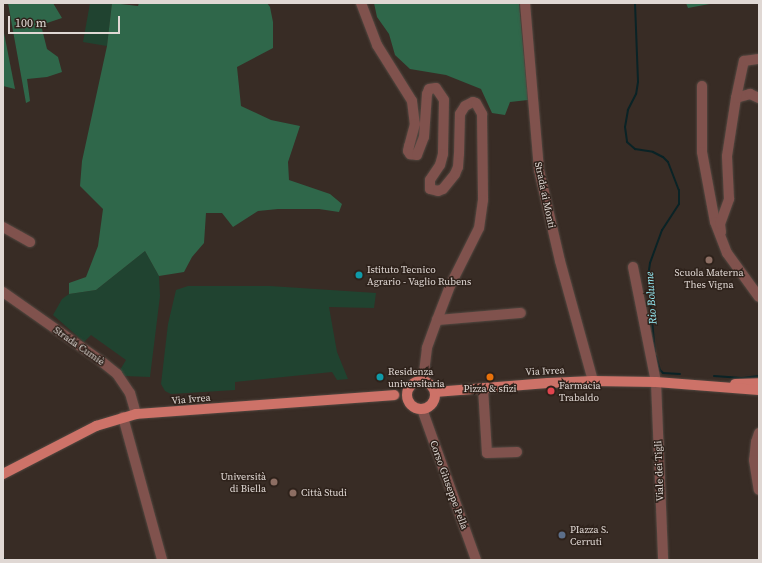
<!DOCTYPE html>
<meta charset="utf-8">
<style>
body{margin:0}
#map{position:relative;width:762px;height:563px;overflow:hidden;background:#382c25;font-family:"Source Serif 4",serif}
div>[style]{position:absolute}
.green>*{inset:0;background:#204330}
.forest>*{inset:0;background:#2f674a}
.stream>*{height:2px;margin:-1px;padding:0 1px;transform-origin:1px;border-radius:1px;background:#0a2326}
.roads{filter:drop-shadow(0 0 1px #534841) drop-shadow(0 0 1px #534841)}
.minor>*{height:10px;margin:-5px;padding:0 5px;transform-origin:5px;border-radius:5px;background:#80524d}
.major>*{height:10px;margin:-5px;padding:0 5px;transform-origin:5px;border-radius:5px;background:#cd7268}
.major>.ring{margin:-5px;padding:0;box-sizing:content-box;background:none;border:10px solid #cd7268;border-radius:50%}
.dots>*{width:11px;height:11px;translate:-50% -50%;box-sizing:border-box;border:2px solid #2e221b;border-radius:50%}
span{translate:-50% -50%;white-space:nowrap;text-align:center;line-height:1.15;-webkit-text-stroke:3px #2e221b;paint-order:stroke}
.street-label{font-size:10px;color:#e0d8d4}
.poi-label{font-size:10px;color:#e0d8d4}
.left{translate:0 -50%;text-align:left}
.right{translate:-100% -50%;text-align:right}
.water-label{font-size:11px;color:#96eef8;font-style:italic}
.frame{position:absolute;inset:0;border:4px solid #e0d8d4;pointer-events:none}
.scale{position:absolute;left:8px;top:16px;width:112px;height:18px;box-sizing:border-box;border:2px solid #e0d8d4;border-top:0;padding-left:5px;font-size:12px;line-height:14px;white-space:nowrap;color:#e0d8d4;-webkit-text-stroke:3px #2e221b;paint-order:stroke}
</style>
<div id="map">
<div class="green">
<div style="clip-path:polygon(90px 3px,112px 3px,107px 46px,83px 42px)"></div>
<div style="clip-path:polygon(145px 251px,159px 276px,160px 296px,150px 377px,124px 376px,120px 370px,126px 360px,91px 335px,84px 342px,53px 315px,62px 299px,69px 294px,96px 290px)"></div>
<div style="clip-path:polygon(188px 286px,270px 286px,376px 293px,374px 308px,329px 307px,337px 352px,348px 379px,337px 380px,332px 372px,235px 382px,235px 390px,171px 394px,165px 391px,161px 384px,168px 324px,176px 290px)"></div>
</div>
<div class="forest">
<div style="clip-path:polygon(8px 3px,53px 3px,62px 18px,41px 25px,47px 49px,58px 57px,62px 72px,47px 77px,27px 79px,30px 101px,26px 103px)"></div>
<div style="clip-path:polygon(112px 3px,138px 6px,139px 3px,267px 3px,270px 7px,273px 22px,273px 48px,237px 67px,241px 106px,271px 120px,300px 126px,288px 162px,289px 180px,330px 194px,342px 204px,339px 212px,319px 209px,278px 209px,258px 211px,233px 227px,222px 213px,206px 213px,204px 243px,192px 257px,184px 272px,159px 276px,145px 251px,96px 290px,69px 294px,69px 283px,86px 277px,98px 246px,103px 209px,80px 186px,82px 161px,107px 46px)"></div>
<div style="clip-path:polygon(374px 3px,519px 3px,528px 100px,510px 102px,505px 115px,492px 113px,481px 89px,446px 75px,410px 69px,395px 55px,389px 34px,377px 17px)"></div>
<div style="clip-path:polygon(686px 3px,715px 3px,688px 8px)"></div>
<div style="clip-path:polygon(3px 33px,4px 33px,15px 89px,3px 86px)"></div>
</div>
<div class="stream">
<div style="left:635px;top:3px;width:79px;rotate:87.8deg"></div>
<div style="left:638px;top:82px;width:12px;rotate:99deg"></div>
<div style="left:636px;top:94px;width:18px;rotate:117deg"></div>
<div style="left:628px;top:110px;width:17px;rotate:100deg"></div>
<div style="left:625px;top:127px;width:15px;rotate:82deg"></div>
<div style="left:627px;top:142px;width:11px;rotate:41deg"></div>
<div style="left:635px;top:149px;width:18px;rotate:9deg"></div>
<div style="left:653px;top:152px;width:11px;rotate:27deg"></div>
<div style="left:663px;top:157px;width:7px;rotate:45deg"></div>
<div style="left:668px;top:162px;width:30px;rotate:69deg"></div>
<div style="left:679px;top:190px;width:14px;rotate:90deg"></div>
<div style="left:679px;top:204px;width:31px;rotate:123deg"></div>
<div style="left:662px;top:230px;width:35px;rotate:110deg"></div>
<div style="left:650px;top:263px;width:14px;rotate:98deg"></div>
<div style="left:648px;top:277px;width:75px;rotate:84.7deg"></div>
<div style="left:656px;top:356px;width:15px;rotate:74deg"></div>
<div style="left:660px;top:370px;width:4px;rotate:45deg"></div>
<div style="left:663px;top:373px;width:17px;rotate:3deg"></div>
<div style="left:714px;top:376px;width:28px;rotate:4deg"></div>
<div style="left:742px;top:378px;width:17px;rotate:-7deg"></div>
<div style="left:3px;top:558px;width:3px;rotate:45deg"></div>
</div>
<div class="roads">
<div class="minor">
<div style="left:361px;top:3px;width:45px;rotate:69.1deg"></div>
<div style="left:377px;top:45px;width:66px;rotate:58deg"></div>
<div style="left:412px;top:101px;width:23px;rotate:83deg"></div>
<div style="left:415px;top:124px;width:23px;rotate:105deg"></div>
<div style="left:409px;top:146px;width:5px;rotate:101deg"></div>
<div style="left:408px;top:151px;width:4px;rotate:56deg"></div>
<div style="left:410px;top:154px;width:7px;rotate:8deg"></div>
<div style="left:417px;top:155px;width:19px;rotate:-69deg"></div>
<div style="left:424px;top:137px;width:43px;rotate:-86deg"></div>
<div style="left:427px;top:94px;width:5px;rotate:-68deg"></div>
<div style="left:429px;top:89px;width:7px;rotate:-8deg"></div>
<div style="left:436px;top:88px;width:14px;rotate:56deg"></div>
<div style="left:444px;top:100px;width:54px;rotate:91.1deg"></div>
<div style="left:443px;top:154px;width:11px;rotate:105deg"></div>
<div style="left:440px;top:165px;width:18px;rotate:124deg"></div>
<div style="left:430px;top:180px;width:9px;rotate:90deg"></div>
<div style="left:430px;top:189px;width:8px;rotate:14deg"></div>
<div style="left:438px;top:191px;width:5px;rotate:-22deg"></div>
<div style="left:443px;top:189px;width:19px;rotate:-51deg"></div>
<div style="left:455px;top:174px;width:8px;rotate:-67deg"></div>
<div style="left:458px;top:167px;width:13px;rotate:-86deg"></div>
<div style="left:459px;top:154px;width:40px;rotate:-88.6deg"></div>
<div style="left:460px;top:114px;width:9px;rotate:-58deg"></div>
<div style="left:465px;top:106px;width:9px;rotate:-27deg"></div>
<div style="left:473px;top:102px;width:3px;rotate:18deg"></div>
<div style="left:476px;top:103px;width:13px;rotate:61deg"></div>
<div style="left:482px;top:114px;width:86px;rotate:89.3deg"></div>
<div style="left:483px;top:200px;width:28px;rotate:98deg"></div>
<div style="left:479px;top:228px;width:65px;rotate:116.6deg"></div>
<div style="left:450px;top:286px;width:36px;rotate:111deg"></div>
<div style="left:437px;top:320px;width:30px;rotate:110deg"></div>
<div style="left:427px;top:348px;width:33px;rotate:97deg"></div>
<div style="left:525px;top:3px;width:168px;rotate:85.2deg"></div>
<div style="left:539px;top:170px;width:93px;rotate:77deg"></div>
<div style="left:560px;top:261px;width:124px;rotate:74.6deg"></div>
<div style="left:702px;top:86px;width:66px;rotate:90deg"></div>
<div style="left:702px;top:152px;width:71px;rotate:79.5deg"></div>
<div style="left:715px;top:222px;width:33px;rotate:69deg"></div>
<div style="left:727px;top:253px;width:54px;rotate:54deg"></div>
<div style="left:736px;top:98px;width:15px;rotate:-16deg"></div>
<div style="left:750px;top:94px;width:10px;rotate:24deg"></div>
<div style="left:3px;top:227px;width:31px;rotate:29deg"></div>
<div style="left:721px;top:232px;width:8px;rotate:-97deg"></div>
<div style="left:720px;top:224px;width:27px;rotate:-70deg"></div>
<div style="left:729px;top:199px;width:43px;rotate:-92.7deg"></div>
<div style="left:727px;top:156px;width:59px;rotate:-81.2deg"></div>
<div style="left:736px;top:98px;width:38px;rotate:-78deg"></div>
<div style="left:744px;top:61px;width:15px;rotate:-8deg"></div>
<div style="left:633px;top:267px;width:117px;rotate:78.7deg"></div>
<div style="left:656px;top:382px;width:178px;rotate:87.7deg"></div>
<div style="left:3px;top:292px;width:120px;rotate:35.1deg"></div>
<div style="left:101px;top:361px;width:21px;rotate:39deg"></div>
<div style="left:117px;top:374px;width:23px;rotate:56deg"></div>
<div style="left:130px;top:393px;width:22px;rotate:74deg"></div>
<div style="left:437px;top:320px;width:84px;rotate:-4.8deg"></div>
<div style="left:483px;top:388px;width:65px;rotate:86.5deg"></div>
<div style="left:487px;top:453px;width:30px;rotate:-2deg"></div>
<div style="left:422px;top:409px;width:160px;rotate:70.3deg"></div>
<div style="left:123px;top:417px;width:148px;rotate:74.7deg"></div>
<div style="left:759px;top:433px;width:9px;rotate:108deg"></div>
<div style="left:756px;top:442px;width:18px;rotate:96deg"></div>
<div style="left:754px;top:460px;width:30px;rotate:81deg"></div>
</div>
<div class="major">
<div class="ring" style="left:407px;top:381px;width:18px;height:18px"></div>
<div style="left:735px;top:384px;width:24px;rotate:-2deg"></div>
<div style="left:435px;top:392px;width:113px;rotate:-4.6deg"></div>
<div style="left:548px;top:383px;width:45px;rotate:-2.5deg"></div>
<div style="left:593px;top:381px;width:63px;rotate:0.9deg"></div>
<div style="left:656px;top:382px;width:103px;rotate:4.4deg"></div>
<div style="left:3px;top:474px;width:105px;rotate:-27.3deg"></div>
<div style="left:96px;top:426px;width:42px;rotate:-16.7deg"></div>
<div style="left:136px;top:414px;width:259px;rotate:-4.2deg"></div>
</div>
</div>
<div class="dots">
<div style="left:709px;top:260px;background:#8d6e63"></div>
<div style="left:359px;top:275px;background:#0f9aa8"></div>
<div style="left:380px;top:377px;background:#0f9aa8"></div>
<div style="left:490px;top:377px;background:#e8710a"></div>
<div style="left:551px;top:391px;background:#e0444e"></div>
<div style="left:274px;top:482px;background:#8d6e63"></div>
<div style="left:293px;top:493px;background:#8d6e63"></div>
<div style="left:562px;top:535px;background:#5c6f8a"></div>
</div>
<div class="street-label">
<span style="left:545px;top:195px;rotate:78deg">Strada ai Monti</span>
<span style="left:79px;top:346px;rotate:35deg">Strada Cumiè</span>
<span style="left:545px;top:371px;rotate:-3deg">Via Ivrea</span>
<span style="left:191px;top:399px;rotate:-5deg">Via Ivrea</span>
<span style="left:659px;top:471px;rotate:-92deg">Viale dei Tigli</span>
<span style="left:449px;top:485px;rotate:70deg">Corso Giuseppe Pella</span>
</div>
<div class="poi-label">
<span class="left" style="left:367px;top:275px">Istituto Tecnico<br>Agrario - Vaglio Rubens</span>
<span style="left:709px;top:278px">Scuola Materna<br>Thes Vigna</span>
<span class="left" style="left:388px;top:377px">Residenza<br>universitaria</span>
<span class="left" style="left:559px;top:391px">Farmacia<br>Trabaldo</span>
<span style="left:490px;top:389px">Pizza &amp; sfizi</span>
<span class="right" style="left:266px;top:482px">Università<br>di Biella</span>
<span class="left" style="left:301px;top:493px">Città Studi</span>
<span class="left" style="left:570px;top:535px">PIazza S.<br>Cerruti</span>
</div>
<div class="water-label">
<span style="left:652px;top:298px;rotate:-94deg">Rio Bolume</span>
</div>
<div class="frame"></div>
<div class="scale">100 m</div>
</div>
